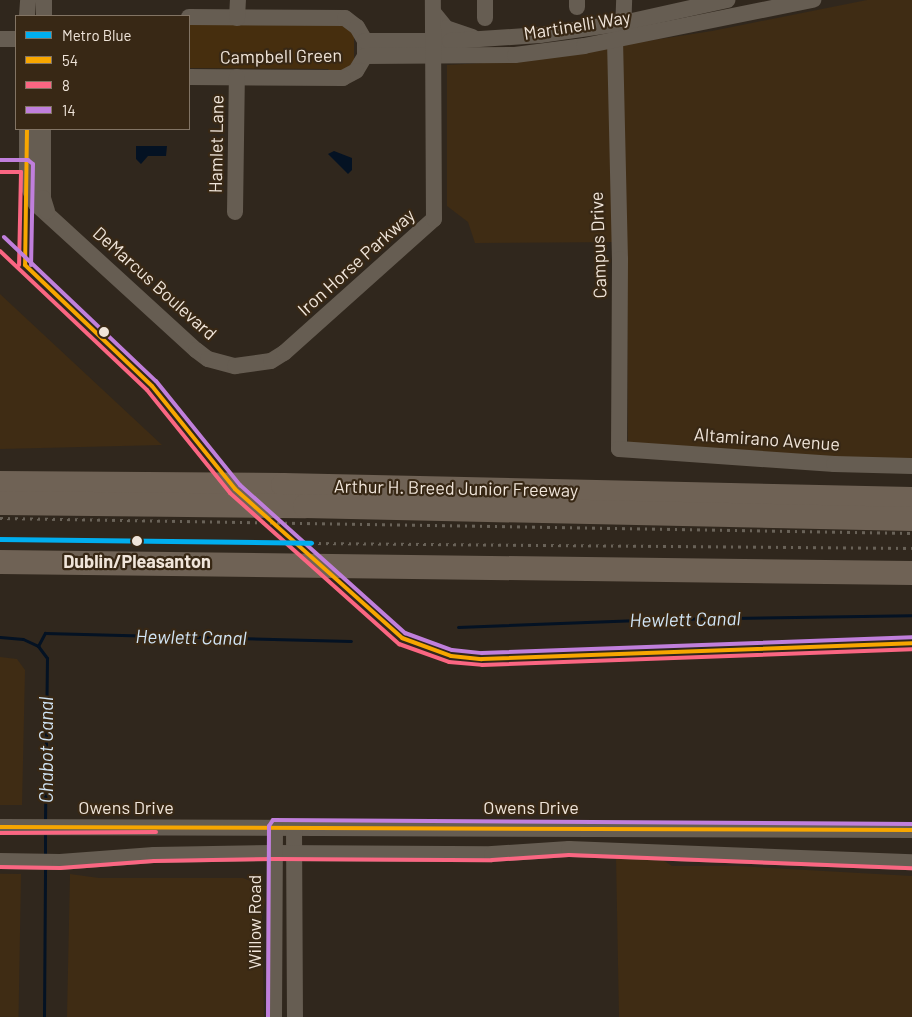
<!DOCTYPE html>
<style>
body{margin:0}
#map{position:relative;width:912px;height:1017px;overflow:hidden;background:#30271d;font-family:Barlow,sans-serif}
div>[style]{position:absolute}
.built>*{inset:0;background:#3f2c14;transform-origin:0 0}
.green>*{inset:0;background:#462e0e}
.water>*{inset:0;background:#041223}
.stream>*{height:3px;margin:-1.5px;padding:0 1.5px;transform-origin:1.5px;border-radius:1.5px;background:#041223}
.minor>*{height:16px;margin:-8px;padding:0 8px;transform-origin:8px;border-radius:8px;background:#665d52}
.highway>*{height:24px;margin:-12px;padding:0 12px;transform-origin:12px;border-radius:12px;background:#6f6255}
.rail>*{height:3px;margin-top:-1.5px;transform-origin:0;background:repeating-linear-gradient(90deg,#696258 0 2.5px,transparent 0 7.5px)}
.bus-1>*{height:4px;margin:-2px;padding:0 2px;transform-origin:2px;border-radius:2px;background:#f7a600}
.bus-2>*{height:4px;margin:-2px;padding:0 2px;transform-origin:2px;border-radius:2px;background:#fa6682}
.bus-3>*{height:4px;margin:-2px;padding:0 2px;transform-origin:2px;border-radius:2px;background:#c07fdc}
.metro-1>*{height:5px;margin:-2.5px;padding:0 2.5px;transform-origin:2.5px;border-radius:2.5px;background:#00aeef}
.dots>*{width:14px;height:14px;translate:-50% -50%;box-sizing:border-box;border:2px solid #382815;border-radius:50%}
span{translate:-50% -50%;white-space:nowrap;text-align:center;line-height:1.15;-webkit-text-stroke:4.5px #382815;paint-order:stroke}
.street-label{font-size:18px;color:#f0e5da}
.stop-label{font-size:18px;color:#f0e5da;font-weight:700}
.water-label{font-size:19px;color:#d1e5f6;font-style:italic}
.legend{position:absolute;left:15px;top:15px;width:175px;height:115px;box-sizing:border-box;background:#382815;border:1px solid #827464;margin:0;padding:6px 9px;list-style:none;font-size:15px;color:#f0e5da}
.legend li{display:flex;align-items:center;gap:10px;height:25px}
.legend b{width:25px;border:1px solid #827464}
</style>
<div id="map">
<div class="built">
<div style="clip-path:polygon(867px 0,912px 0,912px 472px,628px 456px,627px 242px,475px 243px,468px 222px,447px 206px,447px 65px,518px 61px,712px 31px)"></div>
<div style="clip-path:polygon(0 294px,162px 445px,0 449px)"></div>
<div style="clip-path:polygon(0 657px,17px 659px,25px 670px,22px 805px,0 805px)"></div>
<div style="clip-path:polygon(655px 855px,672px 866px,738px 866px,912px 876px,912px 1017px,619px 1017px,616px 856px)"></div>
<div style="left:21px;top:874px;width:143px;height:21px;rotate:91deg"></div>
<div style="clip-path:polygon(70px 874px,99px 878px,243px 878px,259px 884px,265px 901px,262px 916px,264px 1017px,67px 1017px)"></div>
</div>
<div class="green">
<div style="clip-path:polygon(337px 21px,354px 34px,354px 61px,348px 69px,331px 72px,328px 69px,189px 68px,189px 23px)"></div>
</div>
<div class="water">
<div style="clip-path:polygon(136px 146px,167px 146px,166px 156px,148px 156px,141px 164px,136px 159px)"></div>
<div style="clip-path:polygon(334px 151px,352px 158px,352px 170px,348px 174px,328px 154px)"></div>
</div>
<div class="stream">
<div style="left:458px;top:627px;width:208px;rotate:-2.2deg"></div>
<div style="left:666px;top:619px;width:246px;rotate:-0.9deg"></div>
<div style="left:0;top:637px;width:23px;rotate:5deg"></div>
<div style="left:23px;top:639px;width:17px;rotate:25deg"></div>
<div style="left:38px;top:646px;width:15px;rotate:53deg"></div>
<div style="left:47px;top:658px;width:165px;rotate:90.7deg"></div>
<div style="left:38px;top:646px;width:15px;rotate:-62deg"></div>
<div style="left:45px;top:633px;width:306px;rotate:1.5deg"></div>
<div style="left:45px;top:858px;width:26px;rotate:-90deg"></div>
<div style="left:44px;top:1017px;width:150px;rotate:-89.6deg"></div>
</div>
<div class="minor">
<div style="left:44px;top:0;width:16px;rotate:90deg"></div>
<div style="left:485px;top:0;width:18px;rotate:90deg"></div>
<div style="left:577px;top:0;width:7px;rotate:90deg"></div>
<div style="left:433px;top:12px;width:21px;rotate:51deg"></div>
<div style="left:446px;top:28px;width:28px;rotate:19deg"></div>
<div style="left:27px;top:16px;width:16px;rotate:-86deg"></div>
<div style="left:189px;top:17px;width:156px;rotate:0.4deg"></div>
<div style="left:345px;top:18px;width:15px;rotate:37deg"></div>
<div style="left:357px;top:27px;width:16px;rotate:60deg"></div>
<div style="left:365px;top:41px;width:15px;rotate:90deg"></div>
<div style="left:365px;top:56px;width:17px;rotate:121deg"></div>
<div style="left:356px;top:71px;width:15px;rotate:152deg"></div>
<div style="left:343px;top:78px;width:154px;rotate:-179.6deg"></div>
<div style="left:237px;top:18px;width:18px;rotate:-87deg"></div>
<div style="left:623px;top:33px;width:33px;rotate:-88deg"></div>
<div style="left:0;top:39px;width:16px"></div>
<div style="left:615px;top:40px;width:219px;rotate:88.7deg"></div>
<div style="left:620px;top:259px;width:190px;rotate:90.3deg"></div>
<div style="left:619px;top:449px;width:216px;rotate:4deg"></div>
<div style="left:834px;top:464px;width:78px;rotate:1.5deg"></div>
<div style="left:365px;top:41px;width:85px"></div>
<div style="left:450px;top:41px;width:90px;rotate:-3.8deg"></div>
<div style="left:540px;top:35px;width:84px;rotate:-8.2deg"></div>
<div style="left:623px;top:23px;width:107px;rotate:-12.5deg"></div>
<div style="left:365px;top:56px;width:150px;rotate:-0.4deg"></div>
<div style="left:515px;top:55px;width:70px;rotate:-7.4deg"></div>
<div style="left:584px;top:46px;width:234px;rotate:-11.4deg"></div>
<div style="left:27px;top:129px;width:54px;rotate:90deg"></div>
<div style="left:27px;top:183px;width:23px;rotate:67deg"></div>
<div style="left:36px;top:204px;width:217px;rotate:42.4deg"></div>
<div style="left:196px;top:350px;width:15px;rotate:37deg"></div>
<div style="left:208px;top:359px;width:28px;rotate:15deg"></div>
<div style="left:235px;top:366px;width:36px;rotate:-8deg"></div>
<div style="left:271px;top:361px;width:15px;rotate:-32deg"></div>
<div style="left:284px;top:353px;width:201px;rotate:-41.8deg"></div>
<div style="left:434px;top:219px;width:219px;rotate:-90.3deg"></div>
<div style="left:43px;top:129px;width:69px;rotate:90deg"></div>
<div style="left:43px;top:198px;width:14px;rotate:73deg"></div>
<div style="left:235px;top:212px;width:135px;rotate:-89.2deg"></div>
<div style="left:0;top:827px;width:912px;rotate:0.19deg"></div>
<div style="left:294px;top:827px;width:190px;rotate:89.7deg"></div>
<div style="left:0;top:861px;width:60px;rotate:1deg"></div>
<div style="left:60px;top:862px;width:94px;rotate:-4.3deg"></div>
<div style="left:154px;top:855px;width:120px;rotate:-1deg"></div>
<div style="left:274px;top:853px;width:218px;rotate:0.3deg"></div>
<div style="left:492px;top:854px;width:77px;rotate:-3.7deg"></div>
<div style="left:569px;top:849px;width:343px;rotate:2.2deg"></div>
<div style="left:274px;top:1017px;width:191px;rotate:-89.7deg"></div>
</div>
<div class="highway">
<div style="left:0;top:483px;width:283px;rotate:0.4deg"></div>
<div style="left:283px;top:485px;width:629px;rotate:1.28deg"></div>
<div style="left:0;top:503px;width:305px;rotate:0.6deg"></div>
<div style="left:305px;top:506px;width:607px;rotate:1.23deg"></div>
<div style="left:0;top:562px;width:912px;rotate:0.69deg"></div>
</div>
<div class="rail">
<div style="left:0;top:518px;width:912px;rotate:0.94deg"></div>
<div style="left:311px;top:543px;width:601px;rotate:0.48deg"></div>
</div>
<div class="bus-1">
<div style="left:27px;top:129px;width:136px;rotate:90.8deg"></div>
<div style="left:25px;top:265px;width:175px;rotate:43.6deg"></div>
<div style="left:152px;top:386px;width:132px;rotate:51.1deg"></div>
<div style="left:235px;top:489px;width:224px;rotate:41.7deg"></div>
<div style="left:402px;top:638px;width:52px;rotate:20.2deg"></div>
<div style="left:451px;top:656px;width:31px;rotate:6deg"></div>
<div style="left:482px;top:659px;width:430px;rotate:-2.1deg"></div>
<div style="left:0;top:827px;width:912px;rotate:0.19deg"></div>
</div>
<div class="bus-2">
<div style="left:0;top:172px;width:21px"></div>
<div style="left:21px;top:172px;width:93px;rotate:91.2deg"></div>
<div style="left:0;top:251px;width:202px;rotate:43.4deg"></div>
<div style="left:147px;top:390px;width:132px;rotate:51.1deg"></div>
<div style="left:230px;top:493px;width:227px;rotate:41.8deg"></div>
<div style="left:399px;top:644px;width:53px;rotate:19.8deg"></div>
<div style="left:449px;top:662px;width:33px;rotate:5deg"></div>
<div style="left:482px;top:665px;width:430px;rotate:-2.1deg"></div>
<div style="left:0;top:833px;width:156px;rotate:-0.4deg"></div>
<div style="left:0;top:867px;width:60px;rotate:1deg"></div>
<div style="left:60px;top:868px;width:94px;rotate:-4.3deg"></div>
<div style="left:154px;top:861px;width:120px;rotate:-1deg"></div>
<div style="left:274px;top:859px;width:218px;rotate:0.3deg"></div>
<div style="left:492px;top:860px;width:77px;rotate:-3.7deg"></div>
<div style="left:569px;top:855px;width:343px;rotate:2.2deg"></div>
</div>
<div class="bus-3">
<div style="left:0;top:160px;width:28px"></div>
<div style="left:28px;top:160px;width:6px;rotate:39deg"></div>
<div style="left:33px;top:164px;width:101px;rotate:91.1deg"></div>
<div style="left:4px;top:237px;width:209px;rotate:43.5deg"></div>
<div style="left:156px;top:381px;width:134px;rotate:51.1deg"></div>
<div style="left:240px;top:485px;width:222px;rotate:41.9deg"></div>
<div style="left:405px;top:633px;width:50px;rotate:19.9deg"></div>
<div style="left:452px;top:650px;width:30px;rotate:6deg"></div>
<div style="left:482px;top:653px;width:430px;rotate:-2.1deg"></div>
<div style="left:268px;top:1017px;width:191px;rotate:-89.7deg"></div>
<div style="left:269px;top:826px;width:7px;rotate:-56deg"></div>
<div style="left:273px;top:820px;width:639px;rotate:0.36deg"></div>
</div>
<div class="metro-1">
<div style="left:0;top:539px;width:311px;rotate:0.7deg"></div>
</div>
<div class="dots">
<div style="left:104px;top:332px;background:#f0e5da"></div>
<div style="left:137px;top:541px;background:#f0e5da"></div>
</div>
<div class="street-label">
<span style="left:577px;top:25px;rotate:-9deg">Martinelli Way</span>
<span style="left:281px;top:56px;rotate:-1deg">Campbell Green</span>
<span style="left:216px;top:144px;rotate:-89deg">Hamlet Lane</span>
<span style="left:598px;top:245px;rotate:-92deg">Campus Drive</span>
<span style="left:356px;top:262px;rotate:-42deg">Iron Horse Parkway</span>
<span style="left:155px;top:283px;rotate:42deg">DeMarcus Boulevard</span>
<span style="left:767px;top:439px;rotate:4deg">Altamirano Avenue</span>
<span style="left:456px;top:488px;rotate:1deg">Arthur H. Breed Junior Freeway</span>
<span style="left:126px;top:807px">Owens Drive</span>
<span style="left:531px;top:807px">Owens Drive</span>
<span style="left:254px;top:922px;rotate:-90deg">Willow Road</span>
</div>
<div class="stop-label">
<span style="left:137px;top:561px">Dublin/Pleasanton</span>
</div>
<div class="water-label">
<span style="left:685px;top:619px;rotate:-1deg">Hewlett Canal</span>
<span style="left:191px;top:637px;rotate:1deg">Hewlett Canal</span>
<span style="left:46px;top:750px;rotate:-90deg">Chabot Canal</span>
</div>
<ul class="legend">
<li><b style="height:6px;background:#00aeef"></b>Metro Blue</li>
<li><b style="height:6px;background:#f7a600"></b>54</li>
<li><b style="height:6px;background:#fa6682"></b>8</li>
<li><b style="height:6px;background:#c07fdc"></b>14</li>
</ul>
</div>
